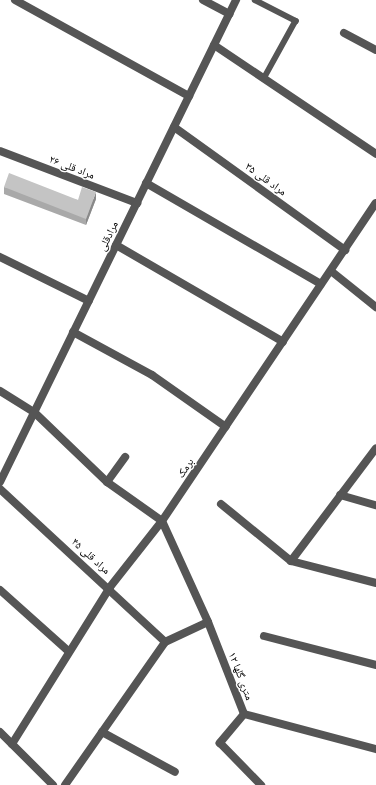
<!DOCTYPE html>
<meta charset="utf-8">
<style>
body{margin:0}
#map{position:relative;width:376px;height:785px;overflow:hidden;background:#fff;font-family:Arial,"Noto Naskh Arabic",sans-serif}
div>[style]{position:absolute}
.service>*{height:5.5px;margin:-2.75px;padding:0 2.75px;transform-origin:2.75px;border-radius:2.75px;background:#555}
.minor>*{height:8px;margin:-4px;padding:0 4px;transform-origin:4px;border-radius:4px;background:#555}
.tertiary>*{height:8px;margin:-4px;padding:0 4px;transform-origin:4px;border-radius:4px;background:#555}
.wall>*{inset:0;background:#a9a9a9}
.shaded-wall>*{inset:0;background:#898989}
.building>*{inset:0;background:#c4c4c4}
span{translate:-50% -50%;white-space:nowrap;text-align:center;line-height:1.15;-webkit-text-stroke:3px #fff;paint-order:stroke}
.street-label{font-size:11px;color:#000}
</style>
<div id="map">
<div class="service">
<div style="left:255px;top:0;width:46px;rotate:27.1deg"></div>
<div style="left:296px;top:21px;width:66px;rotate:118.9deg"></div>
</div>
<div class="minor">
<div style="left:15px;top:0;width:199px;rotate:28.9deg"></div>
<div style="left:203px;top:0;width:30px;rotate:28deg"></div>
<div style="left:344px;top:33px;width:36px;rotate:28deg"></div>
<div style="left:214px;top:45px;width:195px;rotate:33.9deg"></div>
<div style="left:174px;top:127px;width:211px;rotate:35.7deg"></div>
<div style="left:146px;top:183px;width:202px;rotate:30deg"></div>
<div style="left:116px;top:245px;width:193px;rotate:30.1deg"></div>
<div style="left:0;top:257px;width:99px;rotate:26.3deg"></div>
<div style="left:331px;top:271px;width:58px;rotate:38.7deg"></div>
<div style="left:73px;top:332px;width:90px;rotate:28.6deg"></div>
<div style="left:152px;top:375px;width:90px;rotate:35.1deg"></div>
<div style="left:0;top:391px;width:40px;rotate:32deg"></div>
<div style="left:34px;top:412px;width:101px;rotate:43.8deg"></div>
<div style="left:107px;top:482px;width:67px;rotate:35.3deg"></div>
<div style="left:162px;top:521px;width:111px;rotate:65.5deg"></div>
<div style="left:208px;top:622px;width:99px;rotate:68.6deg"></div>
<div style="left:244px;top:714px;width:137px;rotate:14.9deg"></div>
<div style="left:107px;top:482px;width:31px;rotate:-54deg"></div>
<div style="left:0;top:489px;width:225px;rotate:42.8deg"></div>
<div style="left:340px;top:495px;width:37px;rotate:16deg"></div>
<div style="left:221px;top:504px;width:90px;rotate:39.2deg"></div>
<div style="left:291px;top:561px;width:88px;rotate:14.5deg"></div>
<div style="left:291px;top:561px;width:141px;rotate:-53deg"></div>
<div style="left:0;top:590px;width:90px;rotate:41.8deg"></div>
<div style="left:264px;top:636px;width:116px;rotate:14.5deg"></div>
<div style="left:244px;top:714px;width:38px;rotate:130deg"></div>
<div style="left:220px;top:743px;width:59px;rotate:45.7deg"></div>
<div style="left:0;top:732px;width:75px;rotate:45deg"></div>
<div style="left:102px;top:732px;width:83px;rotate:28.7deg"></div>
<div style="left:12px;top:744px;width:185px;rotate:-58deg"></div>
<div style="left:110px;top:587px;width:84px;rotate:-51.8deg"></div>
<div style="left:162px;top:521px;width:383px;rotate:-56.1deg"></div>
<div style="left:65px;top:785px;width:174px;rotate:-55deg"></div>
<div style="left:165px;top:642px;width:47px;rotate:-24.9deg"></div>
</div>
<div class="tertiary">
<div style="left:0;top:151px;width:147px;rotate:20.8deg"></div>
<div style="left:0;top:482px;width:537px;rotate:-63.91deg"></div>
</div>
<div class="wall">
<div style="clip-path:polygon(4px 187px,78px 200px,96px 199px,86px 225px,4px 194px)"></div>
</div>
<div class="shaded-wall">
<div style="clip-path:polygon(96px 192px,96px 199px,86px 225px,86px 219px)"></div>
</div>
<div class="building">
<div style="clip-path:polygon(9px 173px,78px 200px,82px 187px,96px 192px,86px 219px,4px 187px)"></div>
</div>
<div class="street-label">
<span style="left:72px;top:167px;rotate:21deg">مراد قلی ۲۶</span>
<span style="left:266px;top:179px;rotate:36deg">مراد قلی ۳۵</span>
<span style="left:108px;top:236px;rotate:-64deg">مرادقلی</span>
<span style="left:185px;top:468px;rotate:-56deg">برمک</span>
<span style="left:91px;top:556px;rotate:42deg">مراد قلی ۴۵</span>
<span style="left:241px;top:676px;rotate:69deg">۱۲ متری گلها</span>
</div>
</div>
